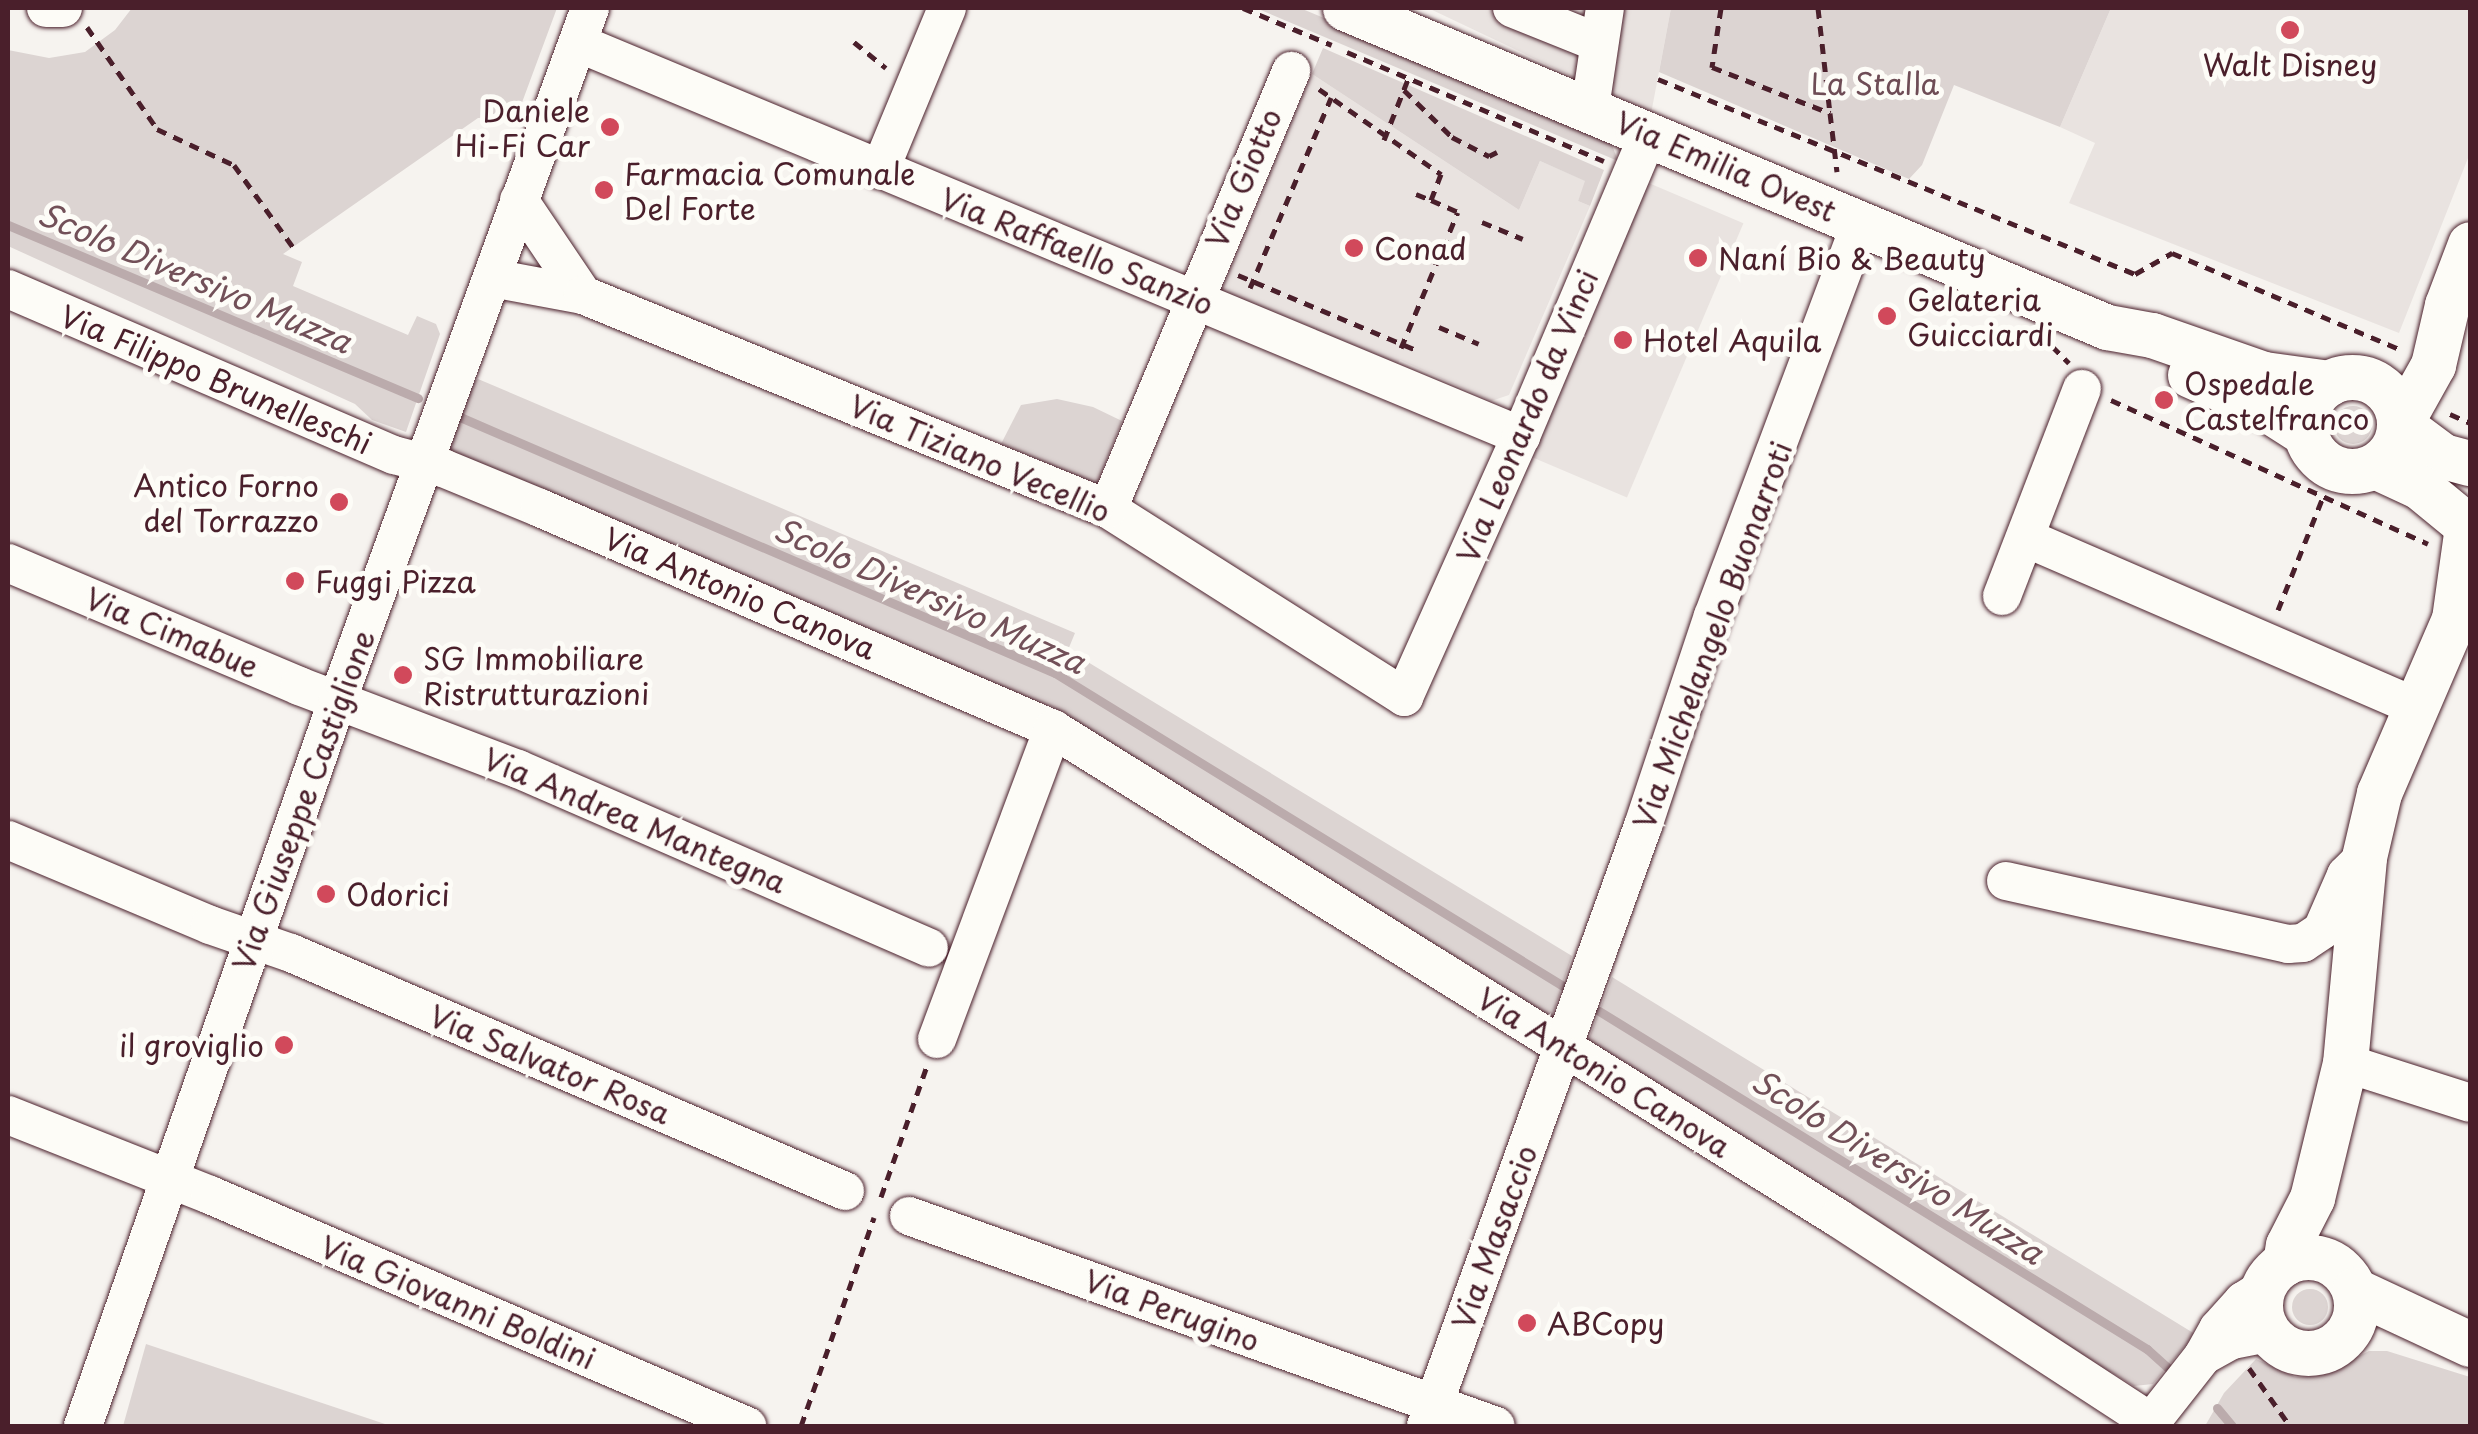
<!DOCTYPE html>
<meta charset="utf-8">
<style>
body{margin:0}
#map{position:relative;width:2478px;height:1434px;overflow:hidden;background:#f6f3ef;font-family:"Playpen Sans",sans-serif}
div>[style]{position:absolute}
.built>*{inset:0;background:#e9e3e0;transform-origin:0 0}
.green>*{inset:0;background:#dcd4d2}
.round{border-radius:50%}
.stream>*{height:9px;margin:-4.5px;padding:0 4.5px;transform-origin:4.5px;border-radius:4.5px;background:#bbabac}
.path>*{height:5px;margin-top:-2.5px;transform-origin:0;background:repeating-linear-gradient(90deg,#4a1f2b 0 10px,transparent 0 18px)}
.roads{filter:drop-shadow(0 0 2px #4a1f2b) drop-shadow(0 0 2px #4a1f2b)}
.minor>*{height:38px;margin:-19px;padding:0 19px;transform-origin:19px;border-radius:19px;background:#fdfcf7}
.major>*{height:45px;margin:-22.5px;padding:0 22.5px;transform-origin:22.5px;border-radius:22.5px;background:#fdfcf7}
.major>.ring{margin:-22.5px;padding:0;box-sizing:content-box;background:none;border:45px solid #fdfcf7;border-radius:50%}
.dots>*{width:28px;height:28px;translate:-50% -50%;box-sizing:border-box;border:5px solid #fdfcf7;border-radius:50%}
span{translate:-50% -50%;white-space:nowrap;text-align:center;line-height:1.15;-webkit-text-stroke:10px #fdfcf7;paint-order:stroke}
.poi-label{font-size:30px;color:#4a1f2b}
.right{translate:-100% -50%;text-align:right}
.left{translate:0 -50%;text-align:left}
.park-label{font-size:30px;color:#6e4c55}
.street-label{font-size:30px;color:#4a1f2b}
.water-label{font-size:32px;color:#725058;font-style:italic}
.frame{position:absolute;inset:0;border:10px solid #4a1f2b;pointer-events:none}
</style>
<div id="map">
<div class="built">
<div style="clip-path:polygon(1428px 8px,1671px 8px,1651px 114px)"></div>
<div style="clip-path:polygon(2111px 8px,2470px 8px,2470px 153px,2399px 333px,2069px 203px,2095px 143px,2060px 127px)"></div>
<div style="clip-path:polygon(1312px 74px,1519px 210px,1540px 161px,1586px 181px,1578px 201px,1590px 206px,1509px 395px,1491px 401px,1400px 360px,1397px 365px,1224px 297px,1222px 290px)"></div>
<div style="left:1644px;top:181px;width:108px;height:298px;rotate:23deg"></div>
</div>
<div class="green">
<div style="clip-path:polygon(132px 8px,557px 8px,517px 116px,478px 118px,283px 254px,302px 262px,293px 286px,408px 335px,417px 316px,436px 324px,440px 334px,406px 432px,372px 420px,355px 404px,8px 246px,8px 50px,49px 58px,85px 52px,115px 30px)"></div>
<div style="clip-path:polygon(1256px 8px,1300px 8px,1609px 137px,1618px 161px)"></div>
<div style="clip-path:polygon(1671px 8px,2111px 8px,2060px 127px,1954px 85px,1922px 165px,1909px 179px,1659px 72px)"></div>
<div style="clip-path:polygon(1323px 48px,1604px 170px,1590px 206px,1578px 201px,1585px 181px,1540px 161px,1519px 210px,1312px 74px)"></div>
<div style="clip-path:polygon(478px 379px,1075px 633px,1068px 650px,1572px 956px,1549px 1026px,1534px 1017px,1522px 999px,1439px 946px,1432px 954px,1052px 706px,1040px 703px,1036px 712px,448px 451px,471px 384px)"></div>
<div style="clip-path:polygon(1057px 399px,1093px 407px,1122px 421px,1097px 484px,1001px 444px,1021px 405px)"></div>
<div class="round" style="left:2334px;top:406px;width:38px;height:38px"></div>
<div style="clip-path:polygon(1612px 977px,2195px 1334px,2153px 1384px,2134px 1386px,2111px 1372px,2107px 1378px,1585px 1049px)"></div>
<div class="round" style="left:2292px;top:1289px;width:36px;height:36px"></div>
<div style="clip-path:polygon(146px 1344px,391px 1426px,123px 1426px)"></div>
<div style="clip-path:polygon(2369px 1351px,2387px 1351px,2470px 1377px,2470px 1426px,2205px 1426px,2224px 1393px,2256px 1359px,2295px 1377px,2318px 1376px)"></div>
</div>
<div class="stream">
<div style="left:8px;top:225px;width:445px;rotate:22.9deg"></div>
<div style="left:460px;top:417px;width:648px;rotate:23.28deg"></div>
<div style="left:1055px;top:673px;width:597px;rotate:31.64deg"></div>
<div style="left:1599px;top:1011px;width:644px;rotate:31.67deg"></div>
<div style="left:2147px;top:1349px;width:28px;rotate:42deg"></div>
<div style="left:2217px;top:1408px;width:23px;rotate:50deg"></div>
</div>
<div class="path">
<div style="left:1243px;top:8px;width:96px;rotate:22.6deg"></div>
<div style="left:1721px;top:8px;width:60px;rotate:98.7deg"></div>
<div style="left:1712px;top:67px;width:127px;rotate:21.3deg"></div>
<div style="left:1830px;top:113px;width:59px;rotate:83.2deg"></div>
<div style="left:1818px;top:8px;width:106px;rotate:83.5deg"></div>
<div style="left:87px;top:27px;width:124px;rotate:55.5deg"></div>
<div style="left:157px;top:129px;width:85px;rotate:25.1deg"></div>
<div style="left:234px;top:165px;width:101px;rotate:54.3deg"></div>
<div style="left:854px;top:42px;width:41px;rotate:39.1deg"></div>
<div style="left:1347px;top:52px;width:279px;rotate:23deg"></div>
<div style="left:1658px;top:79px;width:515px;rotate:22.23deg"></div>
<div style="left:2135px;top:274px;width:43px;rotate:-29.6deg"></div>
<div style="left:2172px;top:253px;width:246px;rotate:22.9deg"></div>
<div style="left:1319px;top:89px;width:149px;rotate:34.9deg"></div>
<div style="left:1441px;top:174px;width:28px;rotate:111deg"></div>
<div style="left:1431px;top:200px;width:34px;rotate:24deg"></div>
<div style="left:1404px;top:90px;width:67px;rotate:44.4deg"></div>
<div style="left:1452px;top:137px;width:42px;rotate:27.2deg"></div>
<div style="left:1489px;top:156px;width:9px;rotate:-27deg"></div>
<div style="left:1384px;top:140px;width:66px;rotate:-68.5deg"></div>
<div style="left:1416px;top:194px;width:16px;rotate:22deg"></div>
<div style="left:1482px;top:222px;width:44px;rotate:22.5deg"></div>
<div style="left:1238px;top:275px;width:196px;rotate:22.8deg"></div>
<div style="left:1250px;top:288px;width:207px;rotate:-66.9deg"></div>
<div style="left:1439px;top:327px;width:43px;rotate:23deg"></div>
<div style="left:2052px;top:346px;width:24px;rotate:45deg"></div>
<div style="left:1401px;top:348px;width:147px;rotate:-67.3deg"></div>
<div style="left:2111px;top:400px;width:348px;rotate:24.4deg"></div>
<div style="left:2450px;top:414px;width:22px;rotate:24deg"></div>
<div style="left:2278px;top:610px;width:122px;rotate:-68.3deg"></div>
<div style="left:881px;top:1197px;width:139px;rotate:-70.7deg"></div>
<div style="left:2249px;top:1368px;width:71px;rotate:54.7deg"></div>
<div style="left:801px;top:1426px;width:221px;rotate:-70.7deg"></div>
</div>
<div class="roads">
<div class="minor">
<div style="left:46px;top:8px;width:17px"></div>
<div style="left:1512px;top:8px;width:94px;rotate:21.9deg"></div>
<div style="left:578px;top:43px;width:1022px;rotate:22.62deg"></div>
<div style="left:1590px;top:108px;width:101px;rotate:-81.5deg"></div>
<div style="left:880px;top:170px;width:175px;rotate:-67.5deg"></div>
<div style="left:519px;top:200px;width:115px;rotate:56deg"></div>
<div style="left:492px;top:278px;width:93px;rotate:10.6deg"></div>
<div style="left:583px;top:295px;width:567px;rotate:22.18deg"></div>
<div style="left:1108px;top:509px;width:351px;rotate:32.4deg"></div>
<div style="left:1404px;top:697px;width:286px;rotate:-65.9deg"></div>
<div style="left:1521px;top:436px;width:327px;rotate:-67.1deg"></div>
<div style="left:8px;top:289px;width:420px;rotate:23.3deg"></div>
<div style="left:394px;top:455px;width:51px;rotate:14.9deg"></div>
<div style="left:443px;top:468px;width:105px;rotate:22.4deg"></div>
<div style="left:540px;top:508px;width:559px;rotate:23.31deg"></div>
<div style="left:1053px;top:729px;width:925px;rotate:31.92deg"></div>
<div style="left:1838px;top:1218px;width:374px;rotate:33.1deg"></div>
<div style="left:1108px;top:509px;width:475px;rotate:-67.3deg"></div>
<div style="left:2026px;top:538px;width:425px;rotate:23.4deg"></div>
<div style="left:8px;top:563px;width:316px;rotate:22.9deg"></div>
<div style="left:299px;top:686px;width:234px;rotate:20.8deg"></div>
<div style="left:518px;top:769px;width:448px;rotate:23.5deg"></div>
<div style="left:2002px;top:596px;width:222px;rotate:-68.9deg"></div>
<div style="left:8px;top:840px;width:219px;rotate:22.8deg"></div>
<div style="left:210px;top:925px;width:86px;rotate:19.1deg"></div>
<div style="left:291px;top:953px;width:603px;rotate:23.25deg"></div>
<div style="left:2006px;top:881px;width:289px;rotate:12.6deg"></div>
<div style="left:2288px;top:944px;width:15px;rotate:-4deg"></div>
<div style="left:2303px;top:943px;width:23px;rotate:-34deg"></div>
<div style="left:2322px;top:930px;width:60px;rotate:-66.4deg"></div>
<div style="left:2346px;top:875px;width:25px;rotate:-45deg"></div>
<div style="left:937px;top:1039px;width:331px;rotate:-69.5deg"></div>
<div style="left:2345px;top:1063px;width:131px;rotate:17.7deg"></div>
<div style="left:8px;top:1115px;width:217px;rotate:21.6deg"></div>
<div style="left:210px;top:1195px;width:585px;rotate:23.28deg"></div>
<div style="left:909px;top:1216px;width:623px;rotate:19.68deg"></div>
<div style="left:2203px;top:1356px;width:33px;rotate:-29deg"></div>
<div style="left:2232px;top:1340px;width:36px;rotate:-11deg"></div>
<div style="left:83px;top:1426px;width:770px;rotate:-70.67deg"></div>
<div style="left:338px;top:699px;width:736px;rotate:-69.96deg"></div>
<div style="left:1426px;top:1426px;width:638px;rotate:-70.12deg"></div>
<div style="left:1643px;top:826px;width:221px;rotate:-71.6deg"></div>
<div style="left:1713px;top:616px;width:420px;rotate:-69.4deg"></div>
<div style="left:2148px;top:1426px;width:89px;rotate:-51.8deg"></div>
<div style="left:2203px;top:1356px;width:31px;rotate:-61deg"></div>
<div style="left:2218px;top:1329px;width:38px;rotate:-48deg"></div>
<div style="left:2243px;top:1301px;width:22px;rotate:-32deg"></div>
</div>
<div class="major">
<div style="left:1345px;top:8px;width:826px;rotate:22.72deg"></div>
<div style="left:2107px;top:327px;width:46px;rotate:10.1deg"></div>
<div style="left:2152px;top:335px;width:119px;rotate:19.2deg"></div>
<div style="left:2264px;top:374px;width:66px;rotate:7.9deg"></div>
<div style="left:2190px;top:375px;width:84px;rotate:23.8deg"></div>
<div style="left:2267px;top:409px;width:46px;rotate:32.7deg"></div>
<div class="ring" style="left:2305px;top:377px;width:49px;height:49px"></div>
<div style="left:2400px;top:424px;width:68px;rotate:-60.8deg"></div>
<div style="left:2433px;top:365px;width:62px;rotate:-76.9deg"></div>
<div style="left:2447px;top:305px;width:65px;rotate:-69.3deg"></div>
<div style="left:2400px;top:424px;width:54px;rotate:36.7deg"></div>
<div style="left:2443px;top:456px;width:28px;rotate:15deg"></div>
<div style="left:2375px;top:466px;width:50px;rotate:25deg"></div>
<div style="left:2420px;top:487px;width:65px;rotate:39.4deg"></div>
<div class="ring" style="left:2260px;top:1257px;width:51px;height:51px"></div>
<div style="left:2285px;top:1263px;width:18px;rotate:-81deg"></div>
<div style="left:2288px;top:1245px;width:53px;rotate:-62.9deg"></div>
<div style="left:2312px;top:1198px;width:139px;rotate:-76.3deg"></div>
<div style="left:2345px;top:1063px;width:207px;rotate:-84.7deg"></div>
<div style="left:2364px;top:857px;width:66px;rotate:-76.8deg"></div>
<div style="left:2379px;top:793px;width:189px;rotate:-66.7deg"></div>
<div style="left:2454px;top:619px;width:94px;rotate:-82deg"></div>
<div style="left:2354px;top:1290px;width:128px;rotate:25deg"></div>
</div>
</div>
<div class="dots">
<div style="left:2290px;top:30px;background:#d1495b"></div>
<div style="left:610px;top:127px;background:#d1495b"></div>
<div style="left:604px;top:190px;background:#d1495b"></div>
<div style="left:1354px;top:248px;background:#d1495b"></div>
<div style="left:1698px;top:258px;background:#d1495b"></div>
<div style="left:1887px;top:316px;background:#d1495b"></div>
<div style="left:1623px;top:340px;background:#d1495b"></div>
<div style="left:2164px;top:400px;background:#d1495b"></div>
<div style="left:339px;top:502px;background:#d1495b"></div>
<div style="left:295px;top:581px;background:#d1495b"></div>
<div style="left:403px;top:675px;background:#d1495b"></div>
<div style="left:326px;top:894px;background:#d1495b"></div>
<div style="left:284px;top:1045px;background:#d1495b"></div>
<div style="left:1527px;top:1323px;background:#d1495b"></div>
</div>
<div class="poi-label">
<span style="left:2290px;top:64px">Walt Disney</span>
<span class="right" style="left:590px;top:127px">Daniele<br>Hi-Fi Car</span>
<span class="left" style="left:624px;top:190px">Farmacia Comunale<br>Del Forte</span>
<span class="left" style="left:1374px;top:248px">Conad</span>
<span class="left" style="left:1718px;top:258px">Naní Bio &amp; Beauty</span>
<span class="left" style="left:1907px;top:316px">Gelateria<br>Guicciardi</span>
<span class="left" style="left:1643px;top:340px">Hotel Aquila</span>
<span class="left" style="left:2184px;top:400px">Ospedale<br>Castelfranco</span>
<span class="right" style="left:319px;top:502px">Antico Forno<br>del Torrazzo</span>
<span class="left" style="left:315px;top:581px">Fuggi Pizza</span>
<span class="left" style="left:423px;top:675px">SG Immobiliare<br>Ristrutturazioni</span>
<span class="left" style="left:346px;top:894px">Odorici</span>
<span class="right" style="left:264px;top:1045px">il groviglio</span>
<span class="left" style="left:1547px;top:1323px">ABCopy</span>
</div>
<div class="park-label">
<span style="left:1875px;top:83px">La Stalla</span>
</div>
<div class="street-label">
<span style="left:1726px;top:166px;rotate:23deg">Via Emilia Ovest</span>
<span style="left:1243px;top:178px;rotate:-67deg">Via Giotto</span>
<span style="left:1077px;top:251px;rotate:22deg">Via Raffaello Sanzio</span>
<span style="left:216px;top:379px;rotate:23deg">Via Filippo Brunelleschi</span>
<span style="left:1527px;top:416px;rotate:-67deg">Via Leonardo da Vinci</span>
<span style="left:980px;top:458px;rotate:23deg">Via Tiziano Vecellio</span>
<span style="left:740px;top:593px;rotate:23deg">Via Antonio Canova</span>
<span style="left:172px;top:632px;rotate:23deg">Via Cimabue</span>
<span style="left:1712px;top:635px;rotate:-70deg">Via Michelangelo Buonarroti</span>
<span style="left:303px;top:800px;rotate:-70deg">Via Giuseppe Castiglione</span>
<span style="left:635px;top:820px;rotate:23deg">Via Andrea Mantegna</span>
<span style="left:550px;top:1064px;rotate:23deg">Via Salvator Rosa</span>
<span style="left:1604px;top:1072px;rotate:32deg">Via Antonio Canova</span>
<span style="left:1494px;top:1237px;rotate:-70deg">Via Masaccio</span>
<span style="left:458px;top:1302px;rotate:23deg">Via Giovanni Boldini</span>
<span style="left:1172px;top:1310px;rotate:20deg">Via Perugino</span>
</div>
<div class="water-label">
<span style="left:195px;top:277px;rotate:23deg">Scolo Diversivo Muzza</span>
<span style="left:930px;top:595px;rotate:24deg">Scolo Diversivo Muzza</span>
<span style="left:1898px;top:1166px;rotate:32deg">Scolo Diversivo Muzza</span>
</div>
<div class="frame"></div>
</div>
